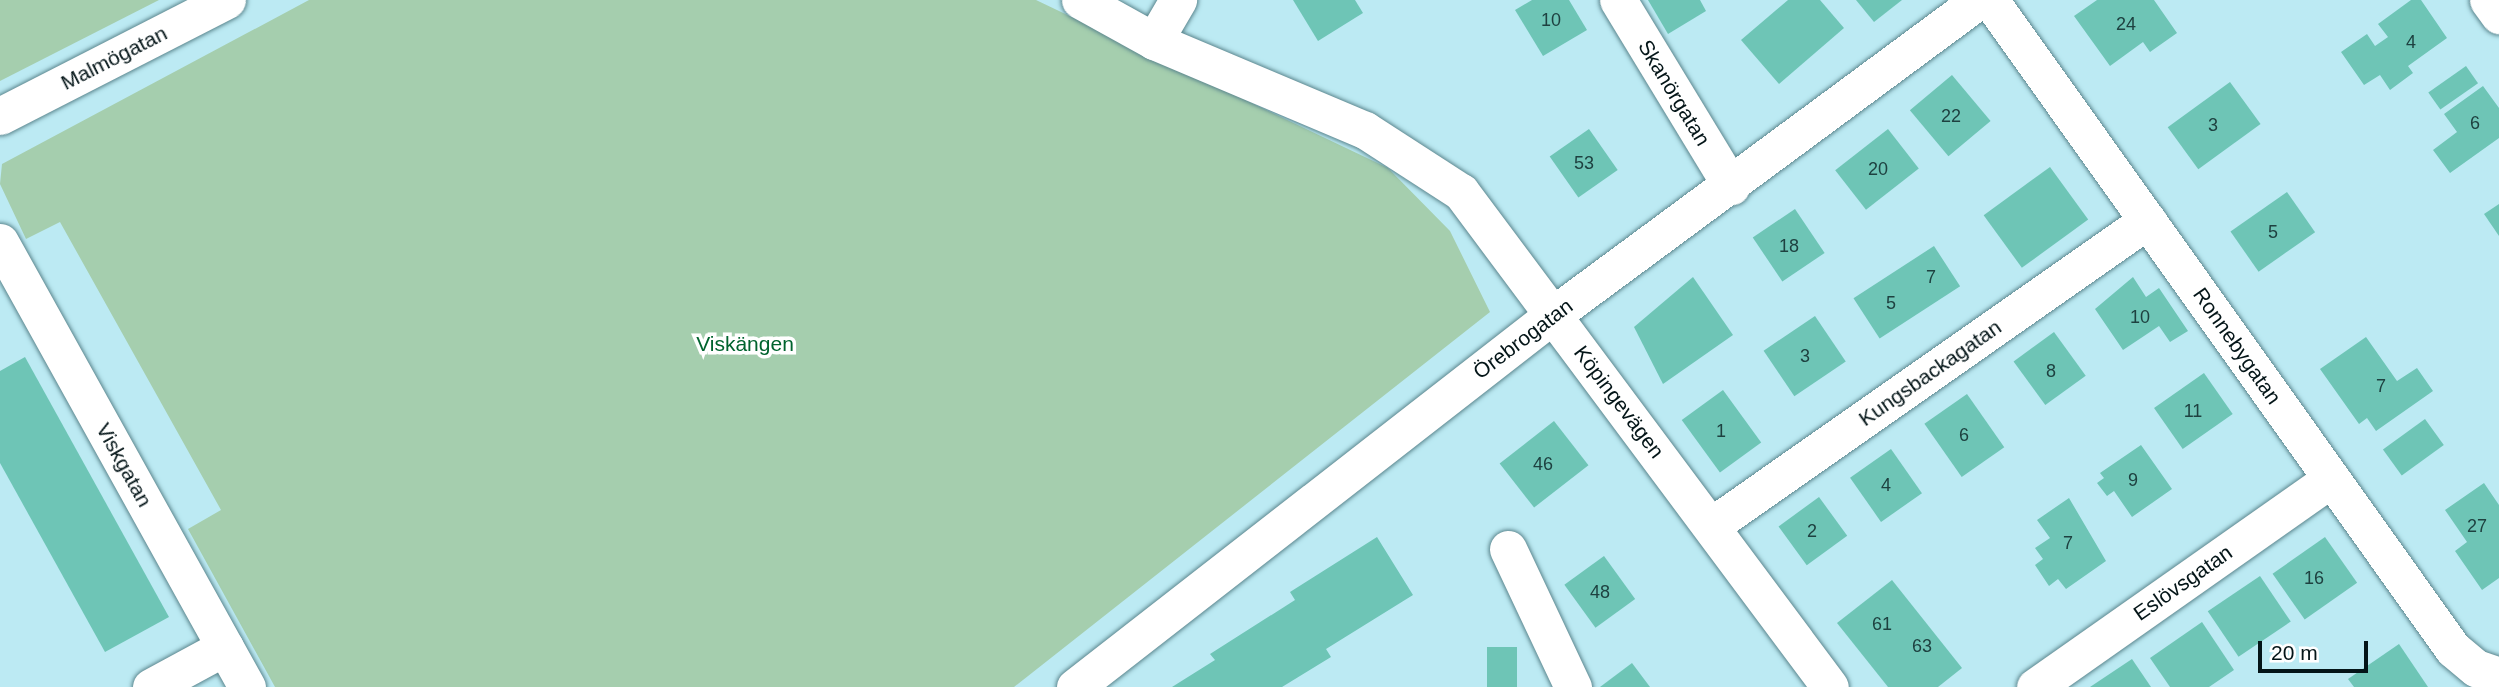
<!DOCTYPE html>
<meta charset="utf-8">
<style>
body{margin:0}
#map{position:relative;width:2499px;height:687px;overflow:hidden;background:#bceaf3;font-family:Arial,sans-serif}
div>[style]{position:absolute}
.green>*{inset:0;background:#a5ceae}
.building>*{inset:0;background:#6ec5b6;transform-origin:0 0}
.roads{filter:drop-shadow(0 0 2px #5b868e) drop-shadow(0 0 2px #5b868e)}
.street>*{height:37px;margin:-18.5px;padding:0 18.5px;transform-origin:18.5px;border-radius:18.5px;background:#fff}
span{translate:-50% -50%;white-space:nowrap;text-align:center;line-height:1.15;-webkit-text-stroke:7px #fff;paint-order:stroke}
.number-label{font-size:18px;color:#1e4140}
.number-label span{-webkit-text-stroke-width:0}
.street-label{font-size:21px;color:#041518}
.park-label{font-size:21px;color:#00632e}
.scale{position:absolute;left:2258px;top:641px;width:110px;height:32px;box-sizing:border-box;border:4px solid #041518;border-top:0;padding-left:9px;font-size:21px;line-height:24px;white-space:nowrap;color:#041518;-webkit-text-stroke:5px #fff;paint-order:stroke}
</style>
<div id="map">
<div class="green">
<div style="clip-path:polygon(0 0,159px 0,0 81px)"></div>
<div style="clip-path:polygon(309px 0,1036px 0,1388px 168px,1450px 231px,1490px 312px,1014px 687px,275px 687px,188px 529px,221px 510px,60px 222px,26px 239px,0 184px,2px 164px)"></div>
</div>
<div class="building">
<div style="clip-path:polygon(1293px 0,1355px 0,1363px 13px,1318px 41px)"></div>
<div style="clip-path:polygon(1532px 0,1569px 0,1587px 30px,1543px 56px,1515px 10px)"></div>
<div style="clip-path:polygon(1648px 0,1700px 0,1706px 11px,1668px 34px)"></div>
<div style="clip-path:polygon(1788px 0,1820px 0,1844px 28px,1779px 84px,1741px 40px)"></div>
<div style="clip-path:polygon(1856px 0,1902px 0,1874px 22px)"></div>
<div style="clip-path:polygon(2097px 0,2154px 0,2177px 33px,2150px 52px,2143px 42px,2110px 66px,2074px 16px)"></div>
<div style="clip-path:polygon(2411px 0,2421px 0,2447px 38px,2408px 66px,2413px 73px,2390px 90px,2380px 75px,2364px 85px,2341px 52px,2367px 34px,2375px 46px,2388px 37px,2378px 24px)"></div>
<div style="left:2466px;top:66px;width:21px;height:46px;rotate:55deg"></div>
<div style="left:1952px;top:75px;width:60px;height:55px;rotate:50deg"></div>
<div style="left:2230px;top:82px;width:52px;height:77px;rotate:54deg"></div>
<div style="clip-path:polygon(2483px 86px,2499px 108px,2499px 138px,2450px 173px,2433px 150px,2457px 132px,2444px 114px)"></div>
<div style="left:1589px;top:129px;width:50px;height:48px;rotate:55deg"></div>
<div style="left:1888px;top:129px;width:50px;height:67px;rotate:52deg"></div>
<div style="left:2050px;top:167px;width:65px;height:82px;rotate:54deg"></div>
<div style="left:2287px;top:192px;width:49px;height:69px;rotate:55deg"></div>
<div style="clip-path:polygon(2499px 204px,2499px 236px,2484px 214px)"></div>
<div style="left:1795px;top:209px;width:53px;height:51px;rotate:56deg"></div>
<div style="left:1934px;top:246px;width:48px;height:96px;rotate:57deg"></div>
<div style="clip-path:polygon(1693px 277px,1733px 335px,1663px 384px,1634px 327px)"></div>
<div style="clip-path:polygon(2133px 277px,2146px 297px,2159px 288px,2188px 331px,2170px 342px,2159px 326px,2123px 350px,2095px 309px)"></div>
<div style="left:1815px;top:316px;width:55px;height:62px;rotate:56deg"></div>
<div style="left:2054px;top:332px;width:54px;height:50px;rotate:54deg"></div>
<div style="clip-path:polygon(2366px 337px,2397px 381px,2417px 368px,2433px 391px,2376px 431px,2367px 418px,2359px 424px,2320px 369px)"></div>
<div style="clip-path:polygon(25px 357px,169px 617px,105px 652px,0 463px,0 371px)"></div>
<div style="left:2204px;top:373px;width:50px;height:61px;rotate:55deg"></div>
<div style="left:1723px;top:390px;width:65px;height:51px;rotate:54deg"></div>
<div style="left:1967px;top:394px;width:65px;height:52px;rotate:55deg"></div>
<div style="left:2425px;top:419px;width:32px;height:52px;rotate:54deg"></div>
<div style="left:1554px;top:421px;width:56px;height:69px;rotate:52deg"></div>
<div style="clip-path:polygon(2141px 445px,2172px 489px,2132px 517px,2114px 491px,2107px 496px,2097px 483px,2104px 478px,2100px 473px)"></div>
<div style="left:1891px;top:449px;width:54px;height:50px;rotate:55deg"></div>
<div style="clip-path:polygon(2484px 483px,2499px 505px,2499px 578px,2482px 590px,2455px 551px,2467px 542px,2445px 510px)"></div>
<div style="left:1819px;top:497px;width:48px;height:50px;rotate:54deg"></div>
<div style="clip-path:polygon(2069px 498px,2106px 561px,2066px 589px,2058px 579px,2049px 586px,2035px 565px,2043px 559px,2035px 548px,2050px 538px,2037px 520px)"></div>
<div style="clip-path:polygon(1377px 537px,1413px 595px,1326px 649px,1331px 657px,1282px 687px,1172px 687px,1215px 660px,1210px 654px,1295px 600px,1290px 592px)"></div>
<div style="left:2325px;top:537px;width:56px;height:64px;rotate:55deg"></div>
<div style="left:1604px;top:556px;width:53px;height:49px;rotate:54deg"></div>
<div style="left:2260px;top:576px;width:55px;height:63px;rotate:56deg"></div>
<div style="clip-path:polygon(1892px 580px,1962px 668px,1938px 687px,1888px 687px,1837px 623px)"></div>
<div style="clip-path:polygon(2202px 622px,2234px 670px,2209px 687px,2170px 687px,2150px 658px)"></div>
<div style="clip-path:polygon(2399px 644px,2428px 687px,2354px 687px,2348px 679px)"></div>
<div style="left:1487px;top:647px;width:30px;height:40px"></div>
<div style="clip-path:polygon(2132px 659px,2151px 687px,2090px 687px)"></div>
<div style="clip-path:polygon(1632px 663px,1650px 687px,1600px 687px)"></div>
</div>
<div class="roads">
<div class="street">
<div style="left:1080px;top:0;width:85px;rotate:29deg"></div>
<div style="left:1154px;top:41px;width:229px;rotate:22.9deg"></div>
<div style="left:1365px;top:130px;width:114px;rotate:32.9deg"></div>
<div style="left:1461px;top:192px;width:617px;rotate:53.3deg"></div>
<div style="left:1618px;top:0;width:218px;rotate:58.7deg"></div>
<div style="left:1990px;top:0;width:797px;rotate:54.5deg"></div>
<div style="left:2453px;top:649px;width:30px;rotate:40deg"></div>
<div style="left:2476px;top:668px;width:24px;rotate:19deg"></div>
<div style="left:2488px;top:0;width:19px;rotate:54deg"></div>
<div style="left:1154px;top:41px;width:48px;rotate:-59.7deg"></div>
<div style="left:0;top:116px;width:255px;rotate:-27.1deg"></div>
<div style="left:0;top:242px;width:509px;rotate:60.97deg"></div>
<div style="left:1711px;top:526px;width:533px;rotate:-35deg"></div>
<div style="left:1508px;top:549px;width:153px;rotate:64.8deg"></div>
<div style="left:151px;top:687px;width:84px;rotate:-28.4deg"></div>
<div style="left:1075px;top:687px;width:607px;rotate:-37.91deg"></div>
<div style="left:1554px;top:314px;width:528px;rotate:-36.46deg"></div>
<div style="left:2035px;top:687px;width:362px;rotate:-35.1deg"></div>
</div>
</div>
<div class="number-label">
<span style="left:1551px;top:20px">10</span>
<span style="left:2126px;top:24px">24</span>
<span style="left:2411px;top:42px">4</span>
<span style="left:1951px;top:116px">22</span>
<span style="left:2475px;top:123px">6</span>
<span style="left:2213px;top:125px">3</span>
<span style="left:1584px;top:163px">53</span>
<span style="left:1878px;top:169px">20</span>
<span style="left:2273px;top:232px">5</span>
<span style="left:1789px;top:246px">18</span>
<span style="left:1931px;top:277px">7</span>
<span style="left:1891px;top:303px">5</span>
<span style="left:2140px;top:317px">10</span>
<span style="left:1805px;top:356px">3</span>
<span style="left:2051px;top:371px">8</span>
<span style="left:2381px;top:386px">7</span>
<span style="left:2193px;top:411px">11</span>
<span style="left:1721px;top:431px">1</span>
<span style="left:1964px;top:435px">6</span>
<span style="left:1543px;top:464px">46</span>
<span style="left:2133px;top:480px">9</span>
<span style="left:1886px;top:485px">4</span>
<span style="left:2477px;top:526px">27</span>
<span style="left:1812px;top:531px">2</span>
<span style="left:2068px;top:543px">7</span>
<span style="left:2314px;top:578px">16</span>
<span style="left:1600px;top:592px">48</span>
<span style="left:1882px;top:624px">61</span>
<span style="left:1922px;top:646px">63</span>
</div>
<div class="street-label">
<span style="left:114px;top:58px;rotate:-27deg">Malmögatan</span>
<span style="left:1674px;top:93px;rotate:59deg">Skanörgatan</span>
<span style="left:1523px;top:339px;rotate:-37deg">Örebrogatan</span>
<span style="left:2237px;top:346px;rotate:55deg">Ronnebygatan</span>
<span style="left:1930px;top:373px;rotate:-35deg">Kungsbackagatan</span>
<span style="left:1619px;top:402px;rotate:53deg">Köpingevägen</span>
<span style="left:124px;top:465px;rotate:61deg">Viskgatan</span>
<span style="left:2183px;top:583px;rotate:-35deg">Eslövsgatan</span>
</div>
<div class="park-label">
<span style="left:745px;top:344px">Viskängen</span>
</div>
<div class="scale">20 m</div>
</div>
